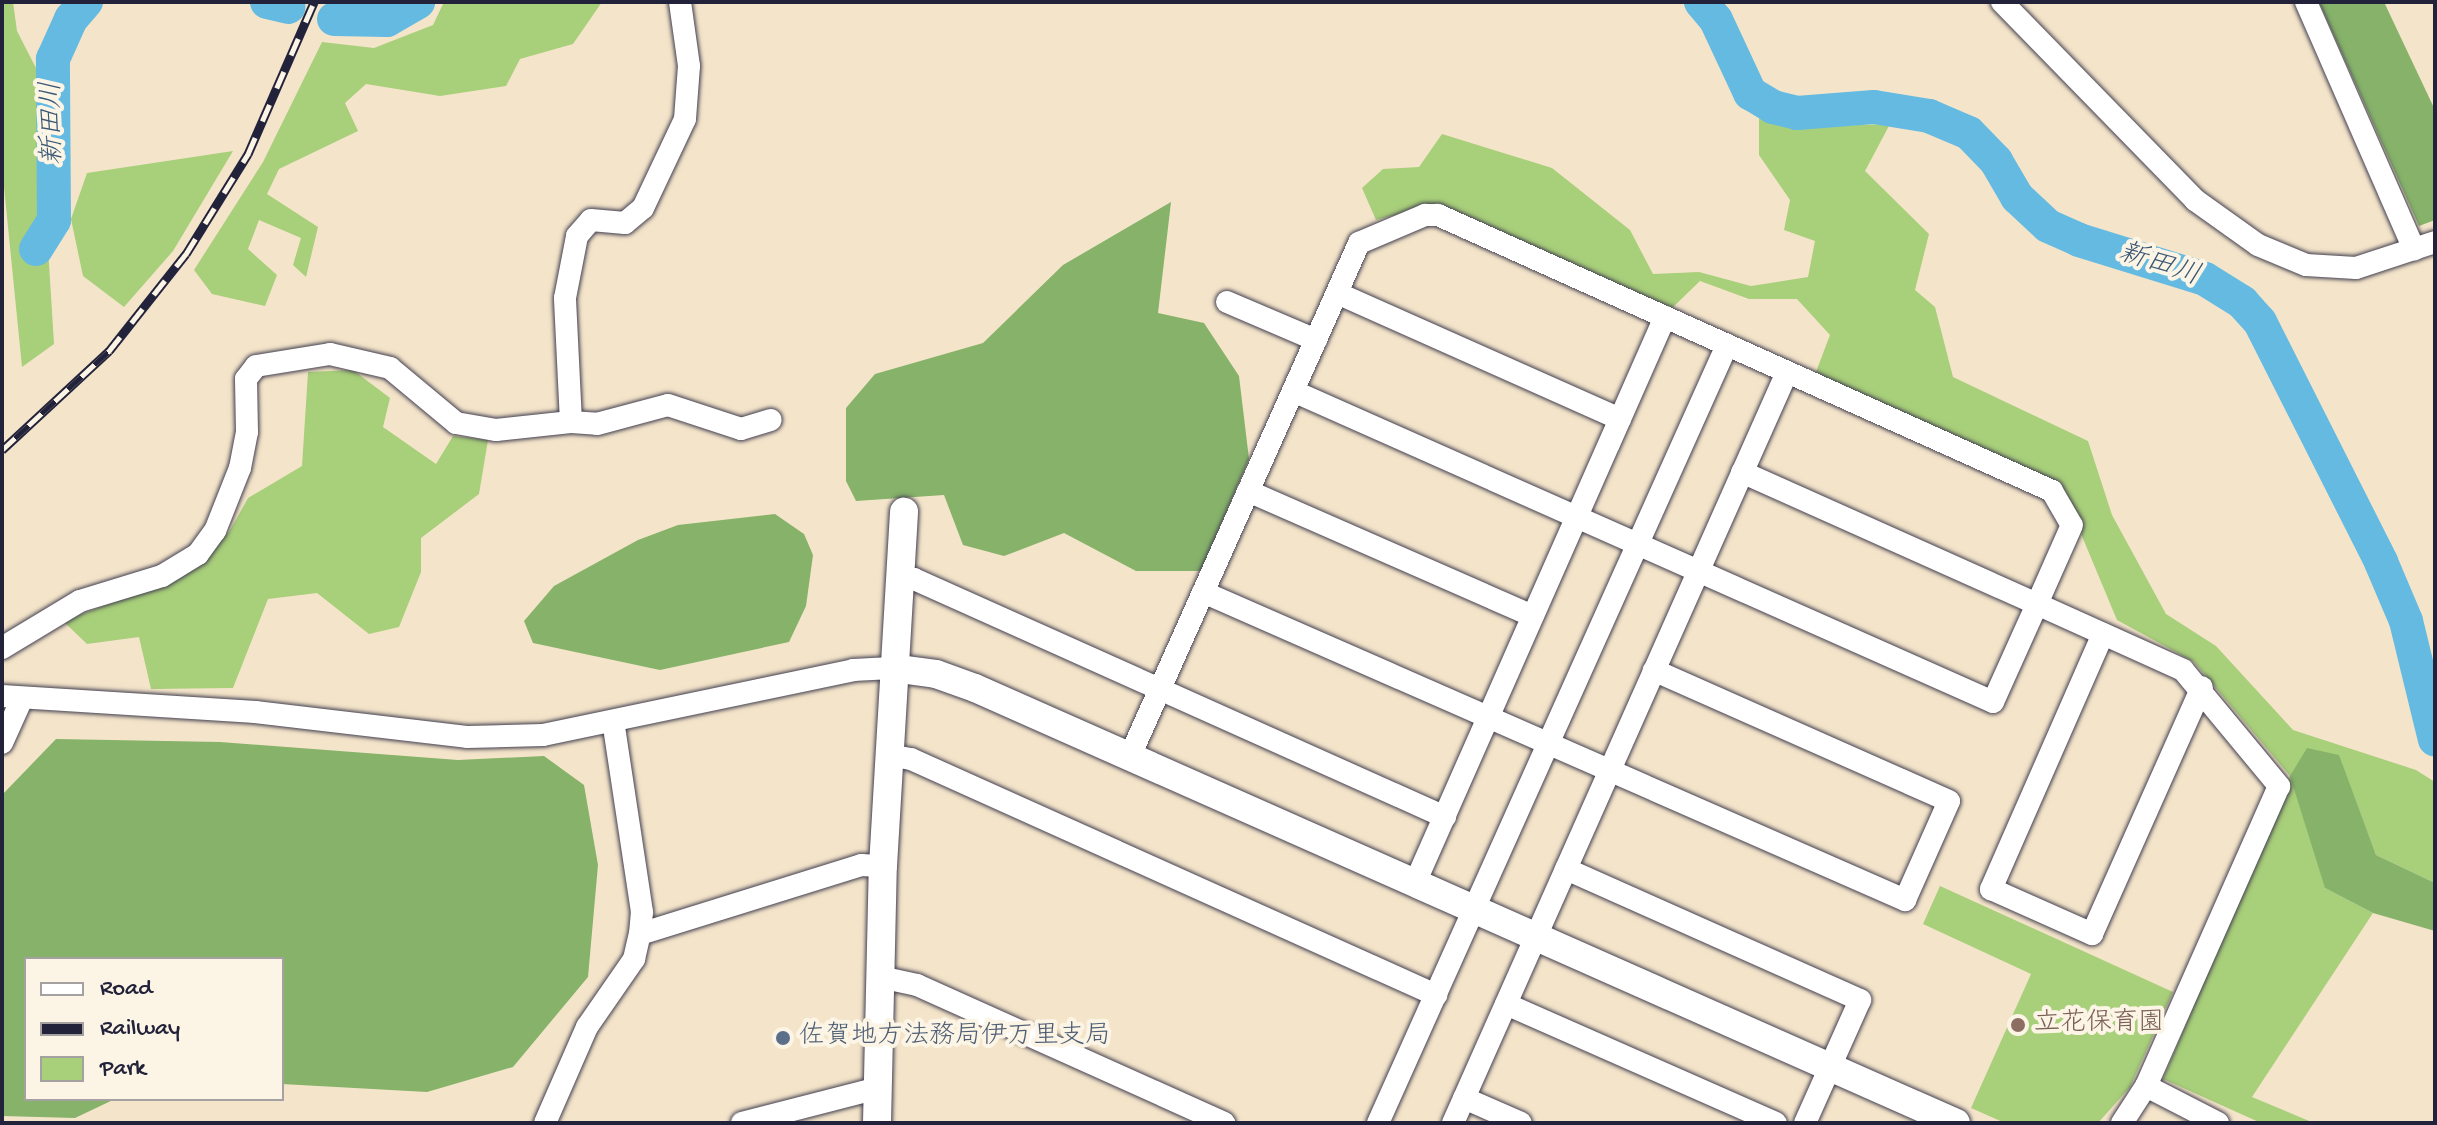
<!DOCTYPE html>
<meta charset="utf-8">
<style>
body{margin:0}
#map{position:relative;width:2437px;height:1125px;overflow:hidden;background:#f4e5ca;font-family:"Gochi Hand","Klee One",sans-serif}
div>[style]{position:absolute}
.green>*{inset:0;background:#a8cf7a}
.forest>*{inset:0;background:#86b26a}
.river>*{height:34px;margin:-17px;padding:0 17px;transform-origin:17px;border-radius:17px;background:#65bae2}
.roads{filter:drop-shadow(0 0 2px #423f50) drop-shadow(0 0 2px #423f50)}
.minor>*{height:22px;margin:-11px;padding:0 11px;transform-origin:11px;border-radius:11px;background:#fff}
.tertiary>*{height:28px;margin:-14px;padding:0 14px;transform-origin:14px;border-radius:14px;background:#fff}
.rail>*{height:9px;margin-top:-4.5px;transform-origin:0;background:repeating-linear-gradient(90deg,#fcf5e5 0 18px,#22223b 0 36px);box-sizing:border-box;border-block:2px solid #22223b}
.dots>*{width:22px;height:22px;translate:-50% -50%;box-sizing:border-box;border:4px solid #fcf5e5;border-radius:50%}
span{translate:-50% -50%;white-space:nowrap;text-align:center;line-height:1.15;-webkit-text-stroke:8px #fcf5e5;paint-order:stroke}
.education-label{font-size:26px;color:#785e54}
.left{translate:0 -50%;text-align:left}
.service-label{font-size:26px;color:#4e5e75}
.water-label{font-size:28px;color:#395775;font-style:italic}
.frame{position:absolute;inset:0;border:4px solid #22223b;pointer-events:none}
.legend{position:absolute;left:24px;top:957px;width:260px;height:144px;box-sizing:border-box;background:#fcf5e5;border:2px solid #a5a1a1;margin:0;padding:10px 14px;list-style:none;font-size:24px;color:#22223b}
.legend li{display:flex;align-items:center;gap:16px;height:40px}
.legend b{width:40px;border:2px solid #a5a1a1}
</style>
<div id="map">
<div class="green">
<div style="clip-path:polygon(2px 2px,13px 2px,17px 31px,37px 70px,54px 344px,22px 367px,2px 167px)"></div>
<div style="clip-path:polygon(444px 2px,602px 2px,573px 44px,520px 59px,506px 86px,440px 96px,366px 84px,345px 103px,358px 131px,279px 169px,267px 194px,318px 227px,306px 277px,293px 265px,301px 238px,259px 220px,248px 249px,277px 275px,265px 306px,212px 294px,194px 270px,263px 162px,322px 42px,374px 48px,433px 25px)"></div>
<div style="clip-path:polygon(1759px 118px,1800px 127px,1890px 124px,1865px 171px,1929px 234px,1915px 290px,1935px 307px,1953px 377px,2088px 441px,2112px 515px,2166px 614px,2216px 646px,2293px 730px,2416px 770px,2435px 782px,2435px 883px,2376px 855px,2338px 755px,2325px 888px,2373px 913px,2252px 1097px,2314px 1123px,2261px 1123px,2163px 1079px,2290px 776px,2194px 662px,2117px 620px,2061px 486px,1814px 377px,1830px 335px,1797px 299px,1749px 299px,1700px 281px,1669px 311px,1433px 205px,1376px 220px,1362px 188px,1383px 169px,1419px 167px,1442px 134px,1552px 168px,1630px 230px,1653px 274px,1699px 272px,1751px 286px,1808px 277px,1815px 241px,1784px 230px,1790px 200px,1759px 155px)"></div>
<div style="clip-path:polygon(233px 151px,173px 251px,124px 307px,83px 276px,71px 219px,87px 173px)"></div>
<div style="clip-path:polygon(353px 370px,390px 398px,383px 427px,436px 464px,453px 436px,488px 440px,479px 494px,421px 538px,421px 572px,399px 627px,369px 634px,317px 593px,268px 599px,233px 688px,151px 689px,139px 637px,87px 644px,63px 621px,182px 577px,229px 532px,248px 498px,302px 466px,308px 372px)"></div>
<div style="clip-path:polygon(1940px 886px,2173px 992px,2130px 1087px,2098px 1123px,2005px 1123px,1971px 1108px,2031px 974px,1923px 924px)"></div>
</div>
<div class="forest">
<div style="clip-path:polygon(2319px 2px,2384px 2px,2435px 110px,2435px 220px,2419px 226px)"></div>
<div style="clip-path:polygon(1171px 202px,1158px 313px,1204px 323px,1239px 376px,1249px 459px,1201px 571px,1136px 571px,1064px 533px,1004px 556px,963px 545px,944px 495px,856px 501px,846px 481px,846px 408px,875px 374px,983px 343px,1063px 265px)"></div>
<div style="clip-path:polygon(775px 514px,804px 534px,813px 555px,806px 606px,789px 642px,660px 670px,533px 643px,524px 621px,554px 586px,638px 540px,678px 525px)"></div>
<div style="clip-path:polygon(56px 739px,220px 742px,458px 760px,544px 756px,584px 785px,598px 865px,588px 977px,513px 1067px,427px 1092px,282px 1084px,282px 959px,26px 959px,26px 1099px,115px 1099px,75px 1118px,2px 1116px,2px 795px)"></div>
<div style="clip-path:polygon(2307px 748px,2339px 755px,2376px 855px,2435px 883px,2435px 931px,2373px 913px,2325px 888px,2290px 776px)"></div>
</div>
<div class="river">
<div style="left:267px;top:2px;width:22px;rotate:13deg"></div>
<div style="left:1701px;top:2px;width:23px;rotate:50deg"></div>
<div style="left:1716px;top:20px;width:81px;rotate:65deg"></div>
<div style="left:1750px;top:93px;width:27px;rotate:31deg"></div>
<div style="left:1773px;top:107px;width:25px;rotate:14deg"></div>
<div style="left:1797px;top:113px;width:77px;rotate:-4.5deg"></div>
<div style="left:1874px;top:107px;width:56px;rotate:9.3deg"></div>
<div style="left:1929px;top:116px;width:43px;rotate:23deg"></div>
<div style="left:1969px;top:133px;width:39px;rotate:46deg"></div>
<div style="left:1996px;top:161px;width:42px;rotate:59.7deg"></div>
<div style="left:2017px;top:197px;width:42px;rotate:43.1deg"></div>
<div style="left:2048px;top:226px;width:34px;rotate:24deg"></div>
<div style="left:2079px;top:240px;width:132px;rotate:17.2deg"></div>
<div style="left:2205px;top:279px;width:44px;rotate:31.9deg"></div>
<div style="left:2242px;top:302px;width:27px;rotate:48deg"></div>
<div style="left:2260px;top:322px;width:269px;rotate:63.2deg"></div>
<div style="left:2381px;top:562px;width:64px;rotate:67deg"></div>
<div style="left:2406px;top:621px;width:122px;rotate:76.3deg"></div>
<div style="left:334px;top:19px;width:53px;rotate:1.1deg"></div>
<div style="left:387px;top:20px;width:36px;rotate:-30deg"></div>
<div style="left:36px;top:249px;width:34px;rotate:-58deg"></div>
<div style="left:54px;top:220px;width:161px;rotate:-90.4deg"></div>
<div style="left:53px;top:59px;width:44px;rotate:-65.8deg"></div>
<div style="left:71px;top:19px;width:23px;rotate:-49deg"></div>
</div>
<div class="roads">
<div class="minor">
<div style="left:2002px;top:2px;width:277px;rotate:45.7deg"></div>
<div style="left:2195px;top:200px;width:77px;rotate:35.5deg"></div>
<div style="left:2258px;top:245px;width:52px;rotate:22.6deg"></div>
<div style="left:2306px;top:265px;width:50px;rotate:3.4deg"></div>
<div style="left:2356px;top:268px;width:83px;rotate:-18.2deg"></div>
<div style="left:2306px;top:2px;width:270px;rotate:66.4deg"></div>
<div style="left:1337px;top:293px;width:310px;rotate:24deg"></div>
<div style="left:1227px;top:302px;width:97px;rotate:23.1deg"></div>
<div style="left:1293px;top:391px;width:766px;rotate:23.95deg"></div>
<div style="left:1993px;top:702px;width:107px;rotate:-65.8deg"></div>
<div style="left:2037px;top:604px;width:323px;rotate:-155.9deg"></div>
<div style="left:571px;top:422px;width:26px;rotate:4deg"></div>
<div style="left:597px;top:424px;width:73px;rotate:-15deg"></div>
<div style="left:668px;top:405px;width:77px;rotate:18.2deg"></div>
<div style="left:741px;top:429px;width:31px;rotate:-17deg"></div>
<div style="left:1248px;top:491px;width:311px;rotate:23.7deg"></div>
<div style="left:899px;top:578px;width:15px;rotate:4deg"></div>
<div style="left:914px;top:579px;width:582px;rotate:24.14deg"></div>
<div style="left:1203px;top:592px;width:767px;rotate:23.69deg"></div>
<div style="left:1905px;top:900px;width:108px;rotate:-66deg"></div>
<div style="left:1949px;top:801px;width:323px;rotate:-156.1deg"></div>
<div style="left:2103px;top:634px;width:279px;rotate:113.7deg"></div>
<div style="left:1991px;top:889px;width:111px;rotate:24deg"></div>
<div style="left:2092px;top:934px;width:270px;rotate:-66deg"></div>
<div style="left:2px;top:648px;width:91px;rotate:-31.1deg"></div>
<div style="left:80px;top:601px;width:86px;rotate:-17deg"></div>
<div style="left:162px;top:576px;width:42px;rotate:-31.4deg"></div>
<div style="left:198px;top:554px;width:29px;rotate:-54deg"></div>
<div style="left:215px;top:531px;width:68px;rotate:-68.4deg"></div>
<div style="left:240px;top:468px;width:37px;rotate:-79deg"></div>
<div style="left:247px;top:432px;width:53px;rotate:-91.1deg"></div>
<div style="left:246px;top:379px;width:16px;rotate:-52deg"></div>
<div style="left:256px;top:366px;width:75px;rotate:-9.2deg"></div>
<div style="left:330px;top:354px;width:62px;rotate:13.1deg"></div>
<div style="left:390px;top:368px;width:86px;rotate:39.8deg"></div>
<div style="left:456px;top:423px;width:41px;rotate:9.9deg"></div>
<div style="left:496px;top:430px;width:75px;rotate:-6.1deg"></div>
<div style="left:571px;top:422px;width:124px;rotate:-92.8deg"></div>
<div style="left:565px;top:298px;width:63px;rotate:-79deg"></div>
<div style="left:577px;top:236px;width:21px;rotate:-49deg"></div>
<div style="left:591px;top:220px;width:34px;rotate:5deg"></div>
<div style="left:625px;top:223px;width:23px;rotate:-40deg"></div>
<div style="left:643px;top:208px;width:98px;rotate:-64.7deg"></div>
<div style="left:685px;top:119px;width:53px;rotate:-85.7deg"></div>
<div style="left:689px;top:66px;width:65px;rotate:-98deg"></div>
<div style="left:2px;top:696px;width:254px;rotate:3.6deg"></div>
<div style="left:255px;top:712px;width:213px;rotate:6.7deg"></div>
<div style="left:467px;top:737px;width:76px;rotate:-1.5deg"></div>
<div style="left:543px;top:735px;width:317px;rotate:-11.8deg"></div>
<div style="left:853px;top:670px;width:39px;rotate:-3deg"></div>
<div style="left:2px;top:743px;width:46px;rotate:-65.7deg"></div>
<div style="left:888px;top:755px;width:23px;rotate:10deg"></div>
<div style="left:911px;top:759px;width:576px;rotate:24.21deg"></div>
<div style="left:1130px;top:756px;width:562px;rotate:-65.94deg"></div>
<div style="left:1359px;top:243px;width:72px;rotate:-23deg"></div>
<div style="left:1425px;top:215px;width:13px"></div>
<div style="left:1438px;top:215px;width:673px;rotate:24.2deg"></div>
<div style="left:2052px;top:491px;width:39px;rotate:60deg"></div>
<div style="left:2072px;top:525px;width:86px;rotate:113.9deg"></div>
<div style="left:2037px;top:604px;width:160px;rotate:24.3deg"></div>
<div style="left:2183px;top:670px;width:151px;rotate:50.4deg"></div>
<div style="left:2279px;top:786px;width:328px;rotate:113.9deg"></div>
<div style="left:2146px;top:1086px;width:44px;rotate:123deg"></div>
<div style="left:1566px;top:869px;width:322px;rotate:24deg"></div>
<div style="left:1860px;top:1000px;width:135px;rotate:114.1deg"></div>
<div style="left:1415px;top:883px;width:619px;rotate:-66.17deg"></div>
<div style="left:640px;top:934px;width:232px;rotate:-17.3deg"></div>
<div style="left:861px;top:865px;width:22px;rotate:3deg"></div>
<div style="left:880px;top:977px;width:38px;rotate:12deg"></div>
<div style="left:917px;top:985px;width:337px;rotate:24.2deg"></div>
<div style="left:1506px;top:1004px;width:295px;rotate:23.8deg"></div>
<div style="left:2146px;top:1086px;width:81px;rotate:27.2deg"></div>
<div style="left:1464px;top:1098px;width:62px;rotate:23.7deg"></div>
<div style="left:545px;top:1123px;width:105px;rotate:-66.4deg"></div>
<div style="left:587px;top:1027px;width:83px;rotate:-55.3deg"></div>
<div style="left:634px;top:959px;width:26px;rotate:-77deg"></div>
<div style="left:640px;top:934px;width:22px;rotate:-85deg"></div>
<div style="left:642px;top:912px;width:193px;rotate:-98.6deg"></div>
<div style="left:742px;top:1123px;width:140px;rotate:-14.4deg"></div>
<div style="left:1378px;top:1123px;width:853px;rotate:-65.84deg"></div>
<div style="left:1453px;top:1123px;width:822px;rotate:-66.02deg"></div>
</div>
<div class="tertiary">
<div style="left:892px;top:668px;width:44px;rotate:7.8deg"></div>
<div style="left:936px;top:674px;width:41px;rotate:19.7deg"></div>
<div style="left:975px;top:688px;width:1073px;rotate:23.91deg"></div>
<div style="left:877px;top:1123px;width:257px;rotate:-88.7deg"></div>
<div style="left:883px;top:866px;width:355px;rotate:-86.6deg"></div>
</div>
</div>
<div class="rail">
<div style="left:2px;top:450px;width:146px;rotate:-42.8deg"></div>
<div style="left:109px;top:351px;width:124px;rotate:-51.6deg"></div>
<div style="left:186px;top:254px;width:118px;rotate:-58.2deg"></div>
<div style="left:248px;top:154px;width:166px;rotate:-66.5deg"></div>
</div>
<div class="dots">
<div style="left:2018px;top:1025px;background:#8d6e63"></div>
<div style="left:783px;top:1038px;background:#5c6f8a"></div>
</div>
<div class="education-label">
<span class="left" style="left:2034px;top:1025px">立花保育園</span>
</div>
<div class="service-label">
<span class="left" style="left:799px;top:1038px">佐賀地方法務局伊万里支局</span>
</div>
<div class="water-label">
<span style="left:54px;top:123px;rotate:-91deg">新田川</span>
<span style="left:2159px;top:266px;rotate:18deg">新田川</span>
</div>
<div class="frame"></div>
<ul class="legend">
<li><b style="height:10px;background:#fff"></b>Road</li>
<li><b style="height:10px;background:#22223b"></b>Railway</li>
<li><b style="height:22px;background:#a8cf7a"></b>Park</li>
</ul>
</div>
